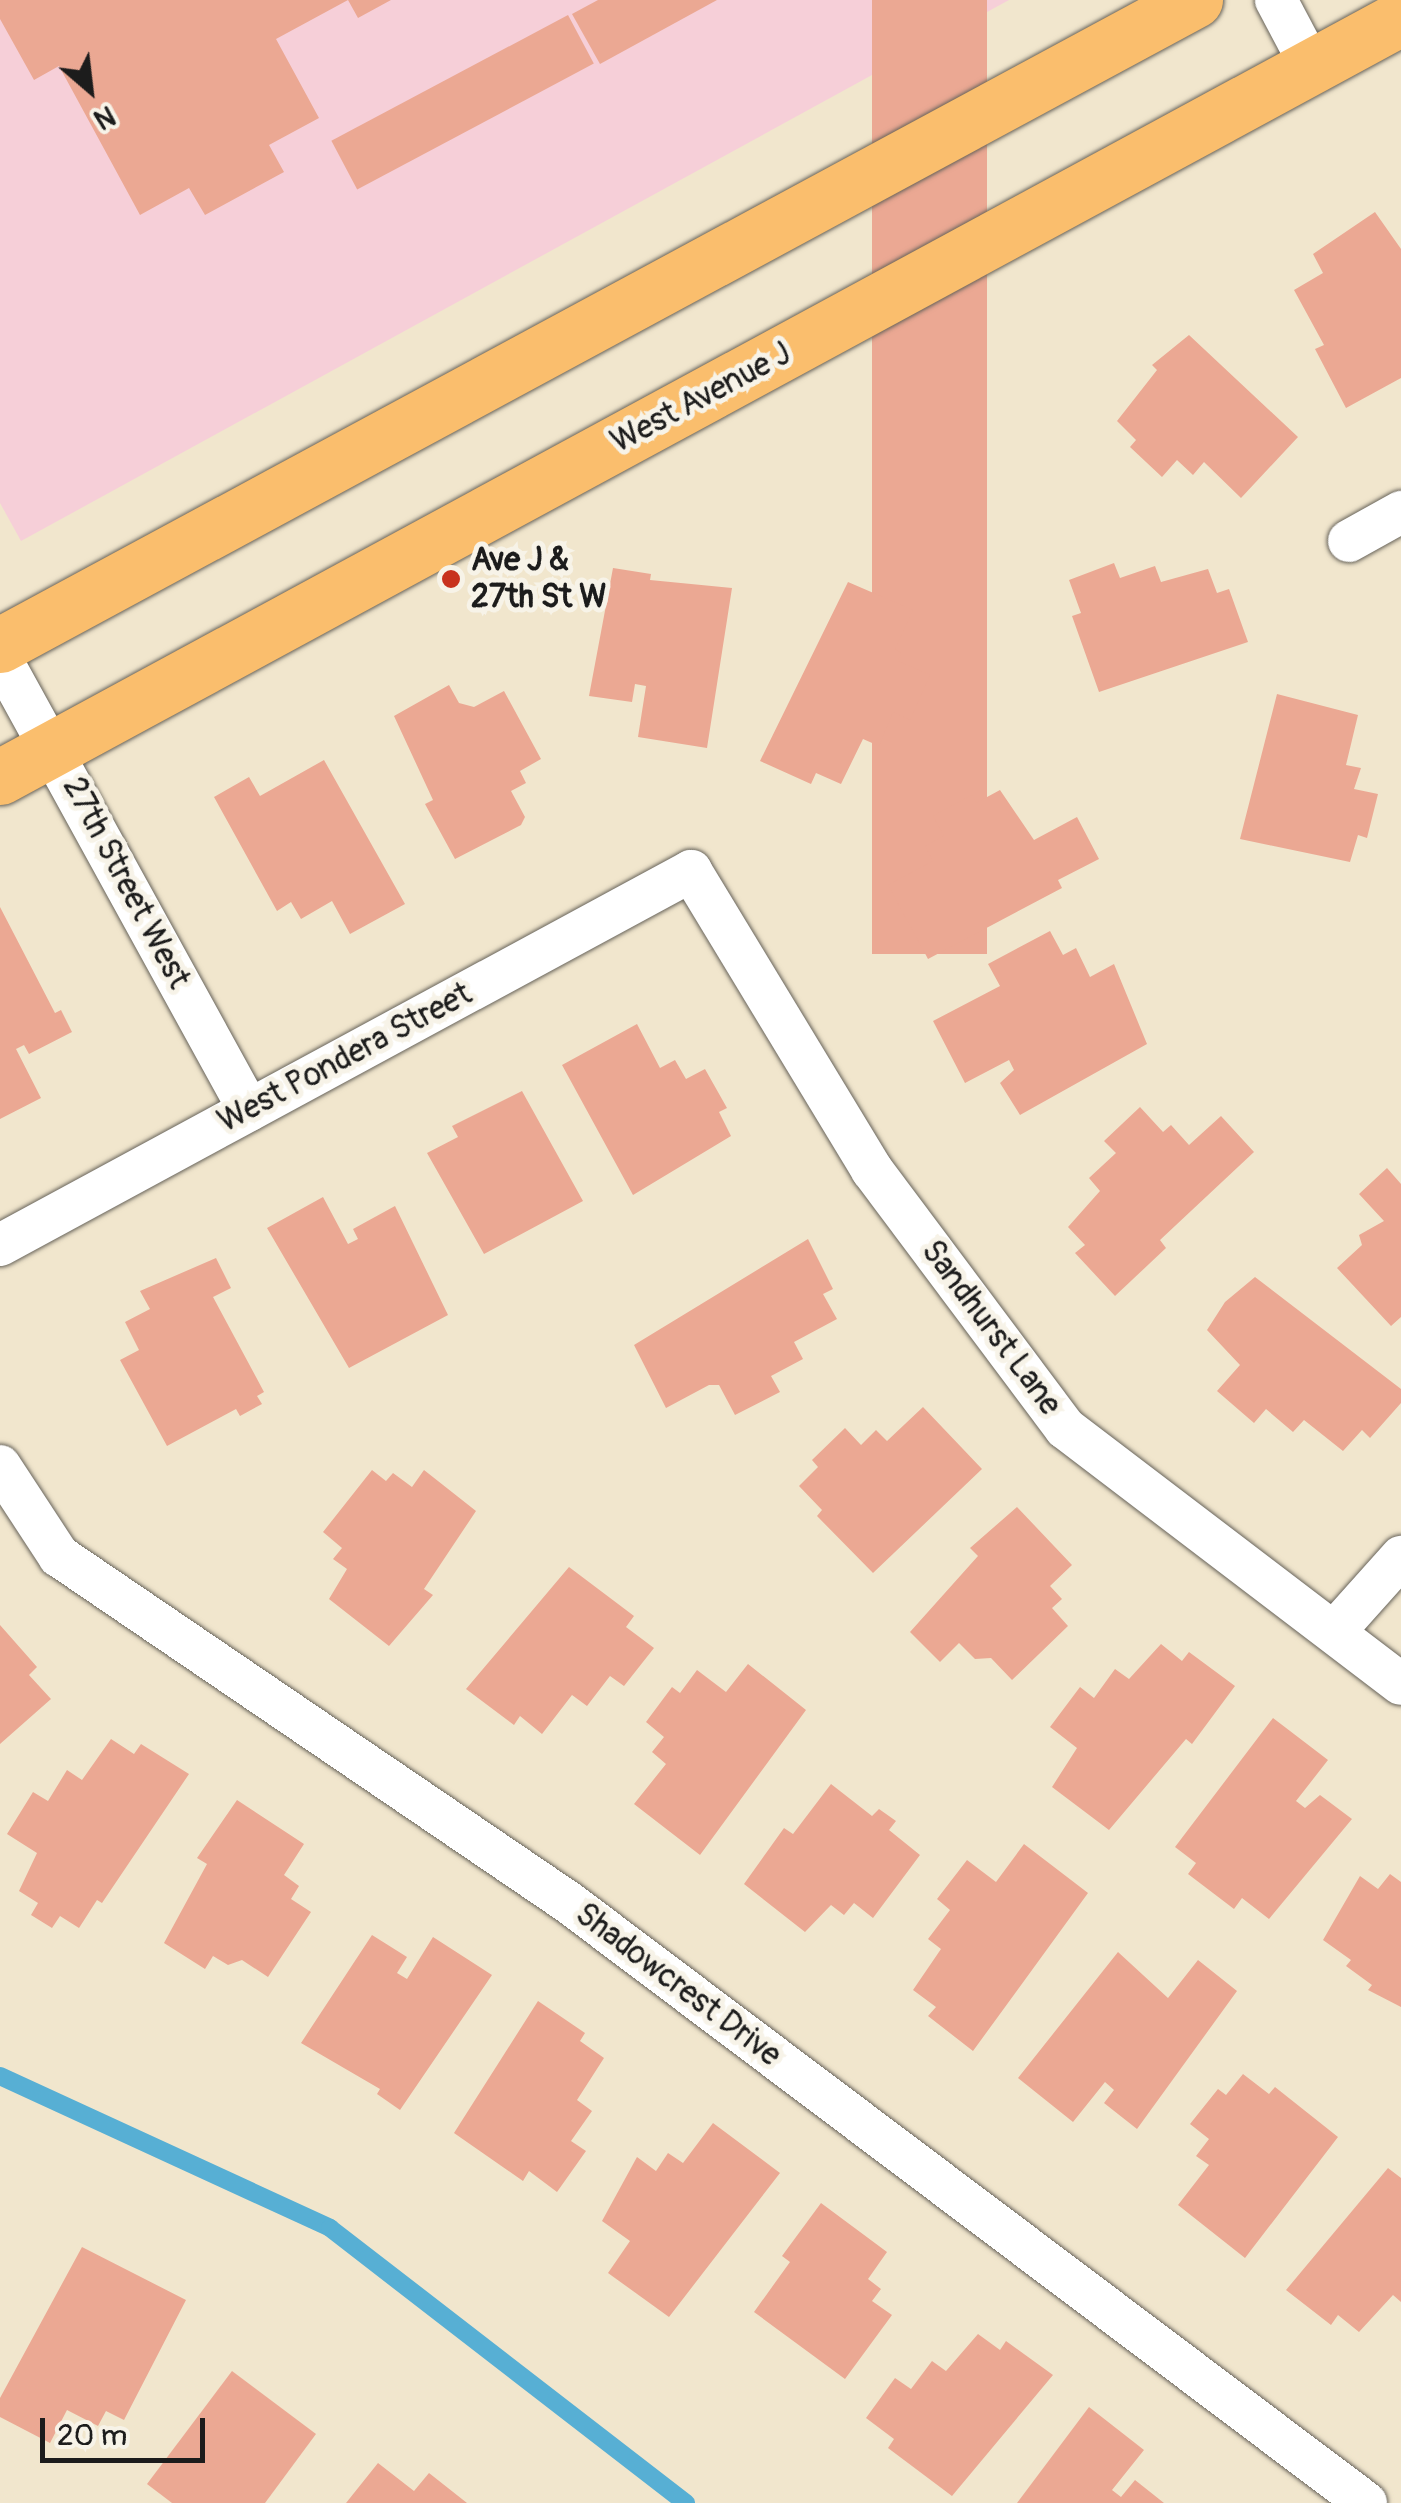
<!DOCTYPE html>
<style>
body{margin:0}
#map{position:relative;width:1401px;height:2503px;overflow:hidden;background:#f1e6cd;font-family:Pangolin,sans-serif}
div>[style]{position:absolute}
.built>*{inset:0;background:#f6cfd8}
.stream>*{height:18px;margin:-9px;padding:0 9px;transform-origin:9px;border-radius:9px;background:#57afd4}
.building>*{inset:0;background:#eba893;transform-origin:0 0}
.roads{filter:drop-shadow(0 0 2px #67635a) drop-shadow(0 0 2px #67635a)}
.minor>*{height:42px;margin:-21px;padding:0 21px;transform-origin:21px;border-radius:21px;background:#fff}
.primary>*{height:55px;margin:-27.5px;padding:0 27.5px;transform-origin:27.5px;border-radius:27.5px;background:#fabe6d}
.dots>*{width:28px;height:28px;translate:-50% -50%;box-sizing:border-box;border:5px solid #f7f3e8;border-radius:50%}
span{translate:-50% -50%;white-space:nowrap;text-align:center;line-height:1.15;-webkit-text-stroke:10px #f7f3e8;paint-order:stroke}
.street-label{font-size:32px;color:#1c1c1c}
.poi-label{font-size:32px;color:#1c1c1c;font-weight:700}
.left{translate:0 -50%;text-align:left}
.north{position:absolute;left:40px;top:40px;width:100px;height:100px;-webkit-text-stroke:8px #f7f3e8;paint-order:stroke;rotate:152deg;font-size:28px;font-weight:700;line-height:40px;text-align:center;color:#1c1c1c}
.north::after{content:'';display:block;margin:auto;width:35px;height:45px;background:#1c1c1c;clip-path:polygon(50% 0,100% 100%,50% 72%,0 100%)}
.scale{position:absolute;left:40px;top:2418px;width:165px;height:45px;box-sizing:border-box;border:5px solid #1c1c1c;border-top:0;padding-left:12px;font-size:30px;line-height:35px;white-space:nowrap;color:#1c1c1c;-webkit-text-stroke:8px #f7f3e8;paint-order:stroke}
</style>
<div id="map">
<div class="built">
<div style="clip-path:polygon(0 0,1009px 0,21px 541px,0 503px)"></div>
</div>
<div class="stream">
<div style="left:0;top:2076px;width:363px;rotate:24.7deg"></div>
<div style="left:330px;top:2228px;width:450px;rotate:37.7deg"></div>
</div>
<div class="building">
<div style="clip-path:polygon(0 0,391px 0,358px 18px,348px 0,276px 39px,319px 118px,269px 145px,284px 172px,205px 215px,189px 188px,140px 215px,59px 66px,34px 80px,0 19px)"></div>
<div style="clip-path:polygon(598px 0,717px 0,600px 64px,572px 14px)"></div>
<div style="left:872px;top:0;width:115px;height:954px"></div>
<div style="left:568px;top:15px;width:55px;height:268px;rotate:62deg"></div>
<div style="clip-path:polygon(1375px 212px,1401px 249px,1401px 378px,1346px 408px,1315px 349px,1324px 345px,1294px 290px,1323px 273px,1313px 254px)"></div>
<div style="clip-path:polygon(1189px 335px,1298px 437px,1241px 498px,1204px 462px,1193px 475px,1177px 460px,1162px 477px,1130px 447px,1136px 440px,1117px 421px,1157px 370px,1152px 365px)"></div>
<div style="clip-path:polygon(1114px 563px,1120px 578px,1155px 566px,1161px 582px,1208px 569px,1217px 593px,1229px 589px,1248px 642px,1099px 692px,1072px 616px,1081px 613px,1069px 580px)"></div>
<div style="clip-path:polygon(613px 568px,651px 574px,650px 580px,732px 588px,707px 748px,638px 737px,646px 686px,635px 684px,632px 702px,589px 696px)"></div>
<div style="clip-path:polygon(848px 582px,913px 610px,895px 649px,901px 653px,898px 661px,930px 675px,910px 720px,893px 712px,879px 746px,863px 739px,841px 784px,816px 773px,811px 784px,760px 761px)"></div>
<div style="clip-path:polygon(449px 685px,459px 703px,474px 707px,504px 691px,541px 759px,520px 771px,526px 783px,511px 791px,525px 817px,521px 825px,455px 859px,425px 804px,433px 800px,394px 716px)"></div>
<div style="clip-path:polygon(1277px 694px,1358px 715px,1346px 765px,1361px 768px,1354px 789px,1378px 794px,1367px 838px,1358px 835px,1350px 862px,1240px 839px)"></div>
<div style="clip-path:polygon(324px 760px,405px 904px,350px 934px,332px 901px,301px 919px,291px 902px,277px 911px,214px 797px,249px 777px,260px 796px)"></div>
<div style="clip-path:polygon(1000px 790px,1034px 840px,1077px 817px,1099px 859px,1058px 880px,1062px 888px,928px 959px,888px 885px,933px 861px,925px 846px,944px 836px,933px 816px,972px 795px,976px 803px)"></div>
<div style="clip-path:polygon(0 907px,55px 1013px,61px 1010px,72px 1032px,29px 1054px,24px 1045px,16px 1049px,41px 1098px,0 1119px)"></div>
<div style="clip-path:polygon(1050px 931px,1063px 955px,1076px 948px,1090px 977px,1114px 964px,1147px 1044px,1020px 1115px,1000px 1083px,1014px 1070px,1009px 1060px,965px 1083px,933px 1021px,1000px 986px,988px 964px)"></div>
<div style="clip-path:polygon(637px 1024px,660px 1068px,675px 1060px,686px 1079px,705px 1069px,727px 1108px,719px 1112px,731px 1136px,633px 1195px,562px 1065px)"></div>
<div style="clip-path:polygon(522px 1091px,583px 1201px,484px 1254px,427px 1153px,458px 1137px,452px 1126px)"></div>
<div style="clip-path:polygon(1140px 1107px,1163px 1132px,1171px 1125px,1189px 1145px,1221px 1116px,1254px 1152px,1160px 1240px,1166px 1248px,1115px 1296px,1075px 1253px,1085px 1245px,1068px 1227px,1100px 1191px,1089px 1178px,1116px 1153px,1104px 1141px)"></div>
<div style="clip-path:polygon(1387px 1168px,1401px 1184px,1401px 1317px,1391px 1326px,1337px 1268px,1362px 1245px,1359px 1235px,1384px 1221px,1359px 1194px)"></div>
<div style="clip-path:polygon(323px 1197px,348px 1244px,358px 1239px,353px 1229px,395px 1206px,448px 1315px,349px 1368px,267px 1228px)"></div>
<div style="clip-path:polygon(808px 1239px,833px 1289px,823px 1294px,837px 1319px,794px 1342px,803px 1359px,771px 1376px,780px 1392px,735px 1415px,719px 1385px,709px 1385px,666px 1408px,634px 1345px)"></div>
<div style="clip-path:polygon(216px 1258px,231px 1288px,213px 1297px,264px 1392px,257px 1396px,262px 1404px,240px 1416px,236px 1409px,167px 1446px,120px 1360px,139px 1350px,125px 1322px,150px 1309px,140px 1291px)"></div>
<div style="clip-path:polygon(1255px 1277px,1401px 1389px,1401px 1403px,1370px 1438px,1362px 1430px,1343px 1451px,1304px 1420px,1293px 1432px,1266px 1409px,1254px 1423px,1217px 1391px,1240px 1365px,1207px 1330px,1225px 1302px)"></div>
<div style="clip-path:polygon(923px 1407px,982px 1469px,873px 1573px,817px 1516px,822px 1510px,799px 1486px,818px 1467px,812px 1460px,845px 1428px,861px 1445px,876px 1430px,887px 1441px)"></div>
<div style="clip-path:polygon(372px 1470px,386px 1481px,393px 1473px,412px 1487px,424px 1470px,476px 1511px,424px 1589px,433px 1595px,389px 1646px,329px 1599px,347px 1569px,333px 1559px,342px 1548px,323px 1532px)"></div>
<div style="clip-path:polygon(1017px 1507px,1072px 1565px,1050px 1586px,1062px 1599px,1052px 1608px,1068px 1626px,1012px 1680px,991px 1658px,975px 1659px,959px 1643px,940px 1662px,910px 1632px,978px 1556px,970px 1548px)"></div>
<div style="clip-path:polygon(569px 1567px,634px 1616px,626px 1627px,654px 1648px,624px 1686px,610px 1676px,587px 1706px,572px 1695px,542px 1734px,520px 1716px,514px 1725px,466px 1689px)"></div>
<div style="clip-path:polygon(0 1625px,37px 1667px,29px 1675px,51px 1699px,0 1744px)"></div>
<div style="clip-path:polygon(1161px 1644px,1182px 1661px,1189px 1652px,1235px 1686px,1192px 1744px,1186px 1739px,1109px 1830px,1052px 1787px,1077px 1748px,1050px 1727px,1080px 1687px,1094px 1698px,1115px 1669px,1129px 1679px)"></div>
<div style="clip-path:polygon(748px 1664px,806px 1710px,700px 1855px,634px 1804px,666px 1764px,652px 1752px,664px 1737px,646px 1722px,672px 1687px,680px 1693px,697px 1670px,726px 1692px)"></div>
<div style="clip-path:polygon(1273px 1718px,1328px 1760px,1296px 1801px,1305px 1808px,1320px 1795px,1352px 1819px,1269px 1919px,1242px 1898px,1234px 1909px,1188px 1874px,1196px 1863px,1175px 1847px)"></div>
<div style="clip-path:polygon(111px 1739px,134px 1754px,141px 1744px,189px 1774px,102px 1903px,97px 1900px,79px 1928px,60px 1916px,52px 1928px,31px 1915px,38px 1903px,19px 1891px,37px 1853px,7px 1834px,33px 1792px,48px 1801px,67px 1770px,82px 1780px)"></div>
<div style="clip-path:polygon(831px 1784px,872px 1816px,879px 1809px,896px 1821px,889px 1830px,920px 1855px,873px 1918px,854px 1903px,844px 1915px,831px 1905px,805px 1932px,744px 1884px,784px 1828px,793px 1834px)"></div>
<div style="clip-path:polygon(237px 1800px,304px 1844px,284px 1875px,299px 1886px,291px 1899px,311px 1912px,268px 1977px,242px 1960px,228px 1965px,213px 1956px,205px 1969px,164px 1943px,207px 1864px,197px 1858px)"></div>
<div style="clip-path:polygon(1024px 1844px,1088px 1893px,973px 2051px,928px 2016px,936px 2007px,913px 1990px,941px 1949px,928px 1939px,950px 1910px,937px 1899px,967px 1860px,996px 1882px)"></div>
<div style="clip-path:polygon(1390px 1874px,1401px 1882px,1401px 2007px,1368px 1990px,1372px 1985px,1346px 1966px,1351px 1960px,1323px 1940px,1360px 1876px,1378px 1889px)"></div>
<div style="clip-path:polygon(372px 1935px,407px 1957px,397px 1973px,407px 1979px,433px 1937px,492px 1975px,400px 2110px,377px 2094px,380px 2089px,301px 2043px)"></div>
<div style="clip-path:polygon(1118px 1952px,1168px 1998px,1198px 1960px,1237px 1991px,1137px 2129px,1104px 2103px,1114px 2090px,1105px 2082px,1073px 2122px,1018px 2078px)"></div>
<div style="clip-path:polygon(538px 2001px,585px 2033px,580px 2041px,604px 2058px,577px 2100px,592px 2111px,571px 2141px,586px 2151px,557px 2192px,529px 2171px,523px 2181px,454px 2133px)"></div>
<div style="clip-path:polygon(1243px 2074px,1269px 2094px,1275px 2087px,1338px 2137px,1245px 2258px,1178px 2205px,1209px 2165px,1196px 2156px,1209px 2139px,1190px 2124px,1218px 2089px,1226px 2095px)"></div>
<div style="clip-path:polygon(713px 2123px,780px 2173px,669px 2317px,608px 2273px,630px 2241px,602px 2221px,637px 2157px,656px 2171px,668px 2153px,683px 2163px)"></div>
<div style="clip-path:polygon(1388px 2168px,1401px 2178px,1401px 2302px,1393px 2295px,1359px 2332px,1338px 2315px,1331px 2325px,1286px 2290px)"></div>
<div style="clip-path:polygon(821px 2203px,887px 2252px,868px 2279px,881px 2289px,872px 2301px,892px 2315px,845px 2379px,754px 2312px,790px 2262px,782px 2256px)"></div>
<div style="clip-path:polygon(82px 2247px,186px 2300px,124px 2420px,106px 2411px,98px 2426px,67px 2410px,50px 2443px,0 2417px,0 2398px)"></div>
<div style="clip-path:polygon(978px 2334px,1000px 2350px,1006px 2341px,1053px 2375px,952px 2496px,888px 2448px,894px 2439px,866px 2418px,895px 2378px,911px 2389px,932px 2361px,946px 2371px)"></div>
<div style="clip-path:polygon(232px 2371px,316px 2434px,265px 2503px,172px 2503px,147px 2484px)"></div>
<div style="clip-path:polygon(1089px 2407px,1144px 2450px,1112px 2490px,1121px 2497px,1135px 2480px,1164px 2503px,1017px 2503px)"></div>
<div style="clip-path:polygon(378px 2463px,414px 2491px,429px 2473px,467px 2503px,346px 2503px)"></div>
</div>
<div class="roads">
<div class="minor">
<div style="left:1276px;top:0;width:75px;rotate:62.1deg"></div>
<div style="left:1349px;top:541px;width:60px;rotate:-29.1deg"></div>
<div style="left:0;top:657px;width:517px;rotate:61.2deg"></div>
<div style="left:0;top:1245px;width:786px;rotate:-28.42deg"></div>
<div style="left:691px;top:871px;width:350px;rotate:58.8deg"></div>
<div style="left:872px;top:1170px;width:322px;rotate:53.2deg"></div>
<div style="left:1065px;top:1428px;width:422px;rotate:37.3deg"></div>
<div style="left:0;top:1466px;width:108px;rotate:56.8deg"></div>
<div style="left:59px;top:1556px;width:615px;rotate:34.21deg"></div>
<div style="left:568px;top:1902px;width:999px;rotate:36.98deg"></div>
<div style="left:1334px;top:1632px;width:101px;rotate:-48.2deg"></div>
</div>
<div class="primary">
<div style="left:0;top:645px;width:1358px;rotate:-28.36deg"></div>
<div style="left:0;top:777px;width:1593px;rotate:-28.45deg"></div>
</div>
</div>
<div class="dots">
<div style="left:451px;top:579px;background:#c8321e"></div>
</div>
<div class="street-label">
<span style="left:701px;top:398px;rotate:-28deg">West Avenue J</span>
<span style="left:126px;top:883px;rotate:62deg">27th Street West</span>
<span style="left:345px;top:1058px;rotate:-28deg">West Pondera Street</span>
<span style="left:991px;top:1328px;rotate:53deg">Sandhurst Lane</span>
<span style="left:678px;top:1985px;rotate:37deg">Shadowcrest Drive</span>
</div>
<div class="poi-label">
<span class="left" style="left:471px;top:579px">Ave J &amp;<br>27th St W</span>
</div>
<div class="north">N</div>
<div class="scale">20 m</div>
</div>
